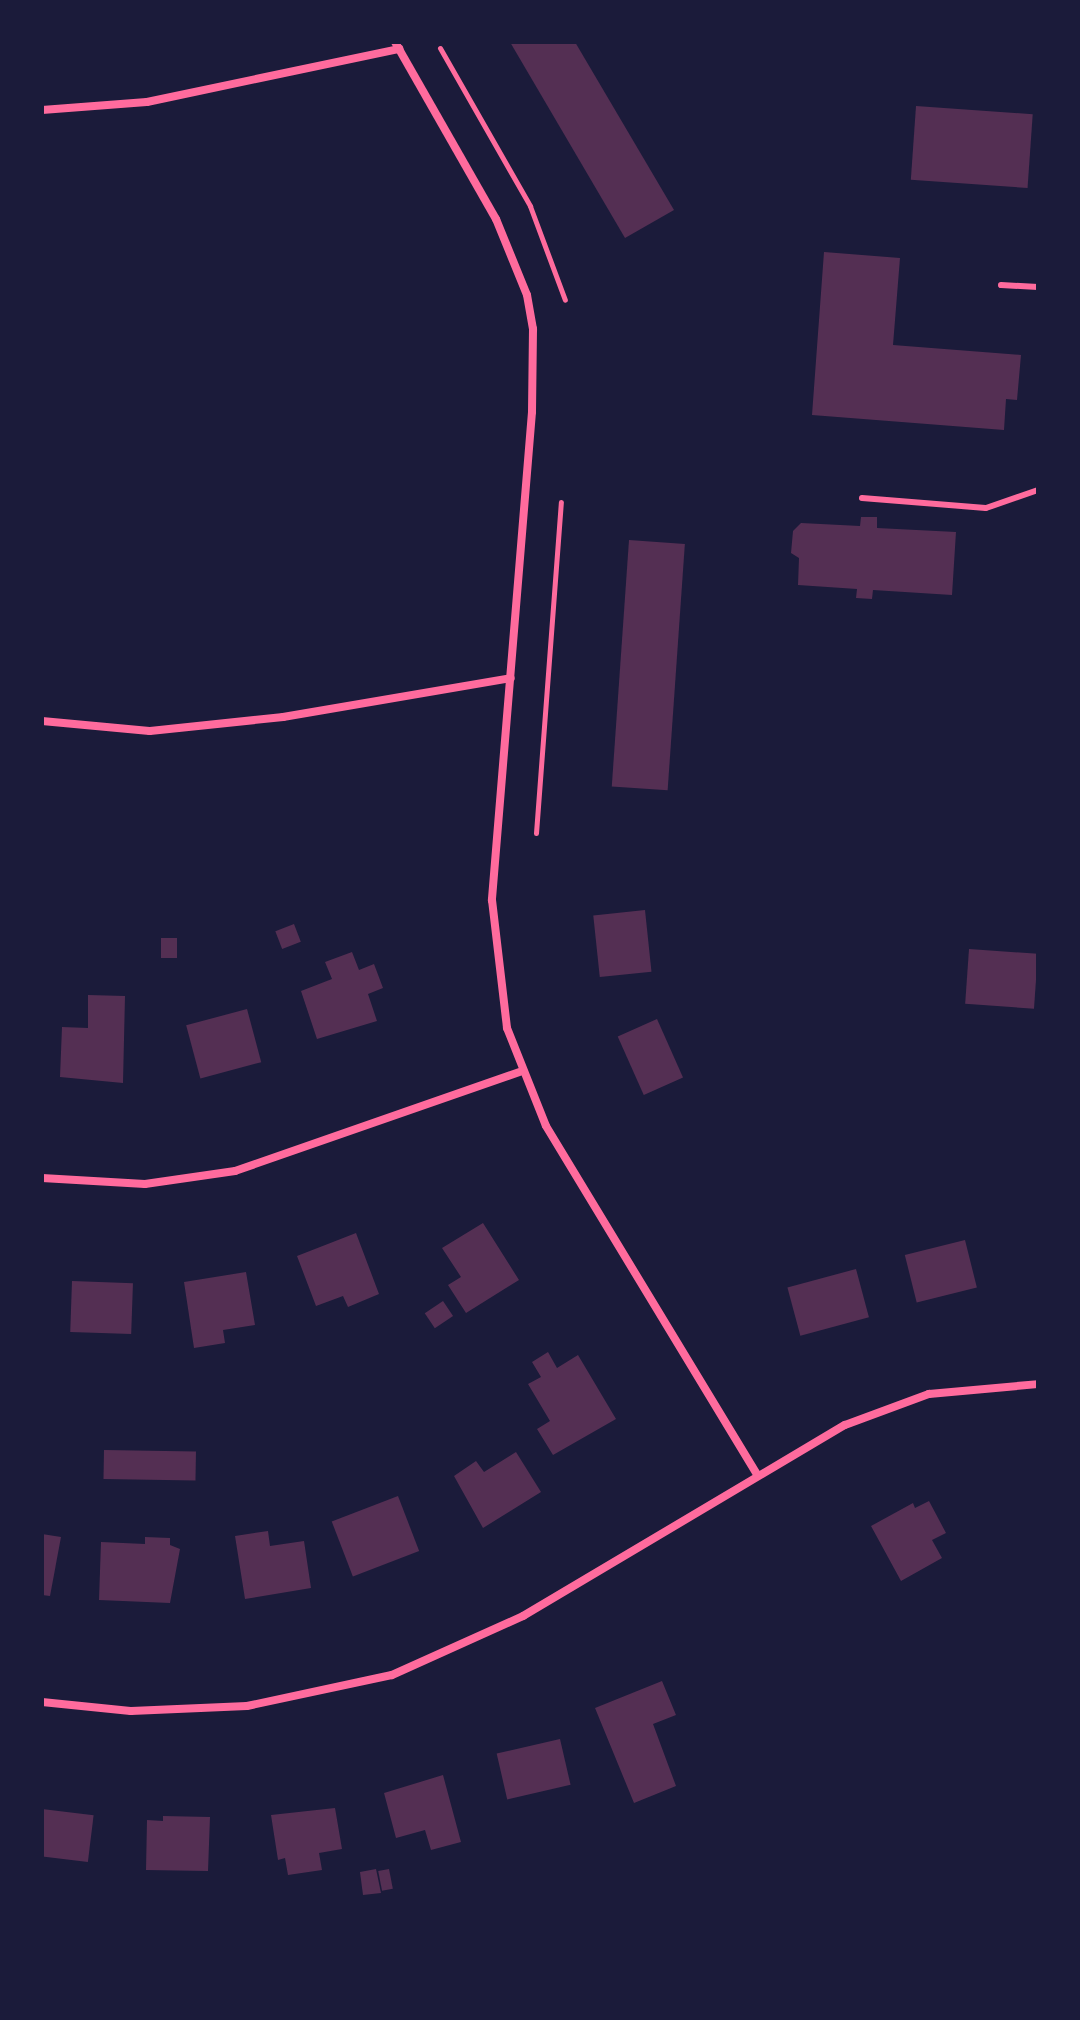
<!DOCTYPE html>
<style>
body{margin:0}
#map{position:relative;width:1080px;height:2020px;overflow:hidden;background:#1b1b3a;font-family:"DM Sans",sans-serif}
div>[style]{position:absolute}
.building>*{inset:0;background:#542f53;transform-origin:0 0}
.path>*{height:5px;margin:-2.5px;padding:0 2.5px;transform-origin:2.5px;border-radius:2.5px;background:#ff6b9d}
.service>*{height:6px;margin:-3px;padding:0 3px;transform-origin:3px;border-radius:3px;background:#ff6b9d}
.minor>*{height:8px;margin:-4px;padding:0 4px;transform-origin:4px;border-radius:4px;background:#ff6b9d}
span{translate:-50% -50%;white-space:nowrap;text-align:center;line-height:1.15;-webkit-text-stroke:6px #1b1b3a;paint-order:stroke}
.frame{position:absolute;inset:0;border:44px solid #1b1b3a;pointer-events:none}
</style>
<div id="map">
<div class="building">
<div style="clip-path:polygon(510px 42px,575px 42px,674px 210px,625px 238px)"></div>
<div style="left:916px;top:106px;width:117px;height:74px;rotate:4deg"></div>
<div style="clip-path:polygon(824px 252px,900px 258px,893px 345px,1021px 355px,1017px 400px,1006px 399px,1004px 430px,812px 415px)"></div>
<div style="clip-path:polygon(861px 517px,877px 517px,877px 528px,956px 532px,952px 595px,873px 590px,872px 599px,856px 598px,857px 589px,798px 585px,799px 558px,791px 553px,793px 531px,801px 523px,860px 526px)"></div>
<div style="left:629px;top:540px;width:56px;height:247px;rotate:4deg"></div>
<div style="left:645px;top:910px;width:62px;height:52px;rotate:84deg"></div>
<div style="left:294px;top:924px;width:19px;height:20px;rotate:69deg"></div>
<div style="left:161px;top:938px;width:16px;height:20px"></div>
<div style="left:969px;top:949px;width:69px;height:55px;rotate:4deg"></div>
<div style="clip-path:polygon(352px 952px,359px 970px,374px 964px,383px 988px,368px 994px,377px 1021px,317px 1039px,301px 991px,332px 979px,325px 962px)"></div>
<div style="clip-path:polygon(88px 995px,125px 996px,123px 1083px,60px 1077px,62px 1027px,88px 1028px)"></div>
<div style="left:247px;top:1009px;width:55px;height:63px;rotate:75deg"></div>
<div style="left:657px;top:1019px;width:64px;height:43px;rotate:66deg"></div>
<div style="clip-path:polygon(483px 1223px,519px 1280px,466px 1313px,448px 1285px,461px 1277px,442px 1248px)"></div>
<div style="clip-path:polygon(356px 1233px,379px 1294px,348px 1307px,343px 1296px,316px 1306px,297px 1256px)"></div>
<div style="left:965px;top:1240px;width:49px;height:62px;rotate:76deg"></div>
<div style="left:856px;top:1269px;width:50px;height:71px;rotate:75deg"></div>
<div style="clip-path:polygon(246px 1272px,255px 1325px,223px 1330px,225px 1343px,194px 1348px,184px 1282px)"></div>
<div style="left:72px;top:1281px;width:61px;height:51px;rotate:2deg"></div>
<div style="left:443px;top:1301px;width:18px;height:22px;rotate:56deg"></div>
<div style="clip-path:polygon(548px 1352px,557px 1368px,578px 1355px,616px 1419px,553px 1455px,537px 1429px,550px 1421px,528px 1384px,541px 1377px,532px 1362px)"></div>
<div style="left:104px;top:1450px;width:92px;height:29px;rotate:1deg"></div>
<div style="clip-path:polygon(516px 1452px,541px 1492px,483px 1528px,454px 1476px,476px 1461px,484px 1472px)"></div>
<div style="left:398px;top:1496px;width:59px;height:71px;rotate:69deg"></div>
<div style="clip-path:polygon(929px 1501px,946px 1533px,932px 1540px,942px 1558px,901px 1581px,871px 1526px,913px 1503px,915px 1508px)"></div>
<div style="clip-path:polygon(268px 1531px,270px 1546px,304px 1541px,311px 1588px,245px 1599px,235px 1536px)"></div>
<div style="clip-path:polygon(42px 1534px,61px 1537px,50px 1596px,42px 1595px)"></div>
<div style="clip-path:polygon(145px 1537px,170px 1538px,170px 1545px,180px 1549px,170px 1603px,99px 1600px,101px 1542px,145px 1544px)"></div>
<div style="clip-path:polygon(662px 1681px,676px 1715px,653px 1724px,676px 1786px,634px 1803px,595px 1708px)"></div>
<div style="left:560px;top:1739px;width:47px;height:65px;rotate:77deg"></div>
<div style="clip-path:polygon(443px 1775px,461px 1842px,431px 1850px,425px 1830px,396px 1838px,384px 1793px)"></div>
<div style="clip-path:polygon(335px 1808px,342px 1849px,319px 1853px,322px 1870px,288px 1875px,285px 1858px,278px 1860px,271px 1815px)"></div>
<div style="left:42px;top:1809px;width:52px;height:47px;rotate:7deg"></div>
<div style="clip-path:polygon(163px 1816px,210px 1817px,208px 1871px,146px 1870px,147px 1820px,163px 1821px)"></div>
<div style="clip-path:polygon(376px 1869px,381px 1893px,363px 1895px,360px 1872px)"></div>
<div style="left:389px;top:1869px;width:20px;height:11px;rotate:79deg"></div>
</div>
<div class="path">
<div style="left:440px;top:48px;width:182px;rotate:60.3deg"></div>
<div style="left:530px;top:206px;width:100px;rotate:69.6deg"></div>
<div style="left:536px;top:833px;width:332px;rotate:-85.7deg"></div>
</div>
<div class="service">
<div style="left:1001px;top:285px;width:37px;rotate:3deg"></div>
<div style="left:862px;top:498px;width:124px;rotate:4.6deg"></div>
<div style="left:986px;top:508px;width:55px;rotate:-19.1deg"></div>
</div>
<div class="minor">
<div style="left:395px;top:42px;width:204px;rotate:60.3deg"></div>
<div style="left:496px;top:219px;width:82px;rotate:67.8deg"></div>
<div style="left:527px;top:295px;width:35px;rotate:80deg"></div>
<div style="left:533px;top:329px;width:83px;rotate:90.7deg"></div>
<div style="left:532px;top:412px;width:490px;rotate:94.7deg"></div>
<div style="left:492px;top:900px;width:129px;rotate:83.3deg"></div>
<div style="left:507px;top:1028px;width:105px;rotate:68.3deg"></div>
<div style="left:546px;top:1126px;width:407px;rotate:58.8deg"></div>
<div style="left:42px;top:110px;width:105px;rotate:-4.4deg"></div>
<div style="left:147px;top:102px;width:258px;rotate:-11.9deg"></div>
<div style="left:42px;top:721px;width:108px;rotate:5.3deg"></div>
<div style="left:150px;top:731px;width:134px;rotate:-6deg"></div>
<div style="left:283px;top:717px;width:231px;rotate:-9.7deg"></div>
<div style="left:42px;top:1178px;width:103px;rotate:3.3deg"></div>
<div style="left:145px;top:1184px;width:91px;rotate:-8.2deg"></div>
<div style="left:235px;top:1171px;width:302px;rotate:-19.2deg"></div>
<div style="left:42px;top:1702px;width:89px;rotate:5.8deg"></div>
<div style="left:131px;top:1711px;width:116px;rotate:-2.5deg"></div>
<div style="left:247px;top:1706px;width:148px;rotate:-12.1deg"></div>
<div style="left:392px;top:1675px;width:144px;rotate:-24.2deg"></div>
<div style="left:523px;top:1616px;width:374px;rotate:-30.7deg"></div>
<div style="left:845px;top:1425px;width:90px;rotate:-20.3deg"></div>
<div style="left:929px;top:1394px;width:109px;rotate:-5.2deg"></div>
</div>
<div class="frame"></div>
</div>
